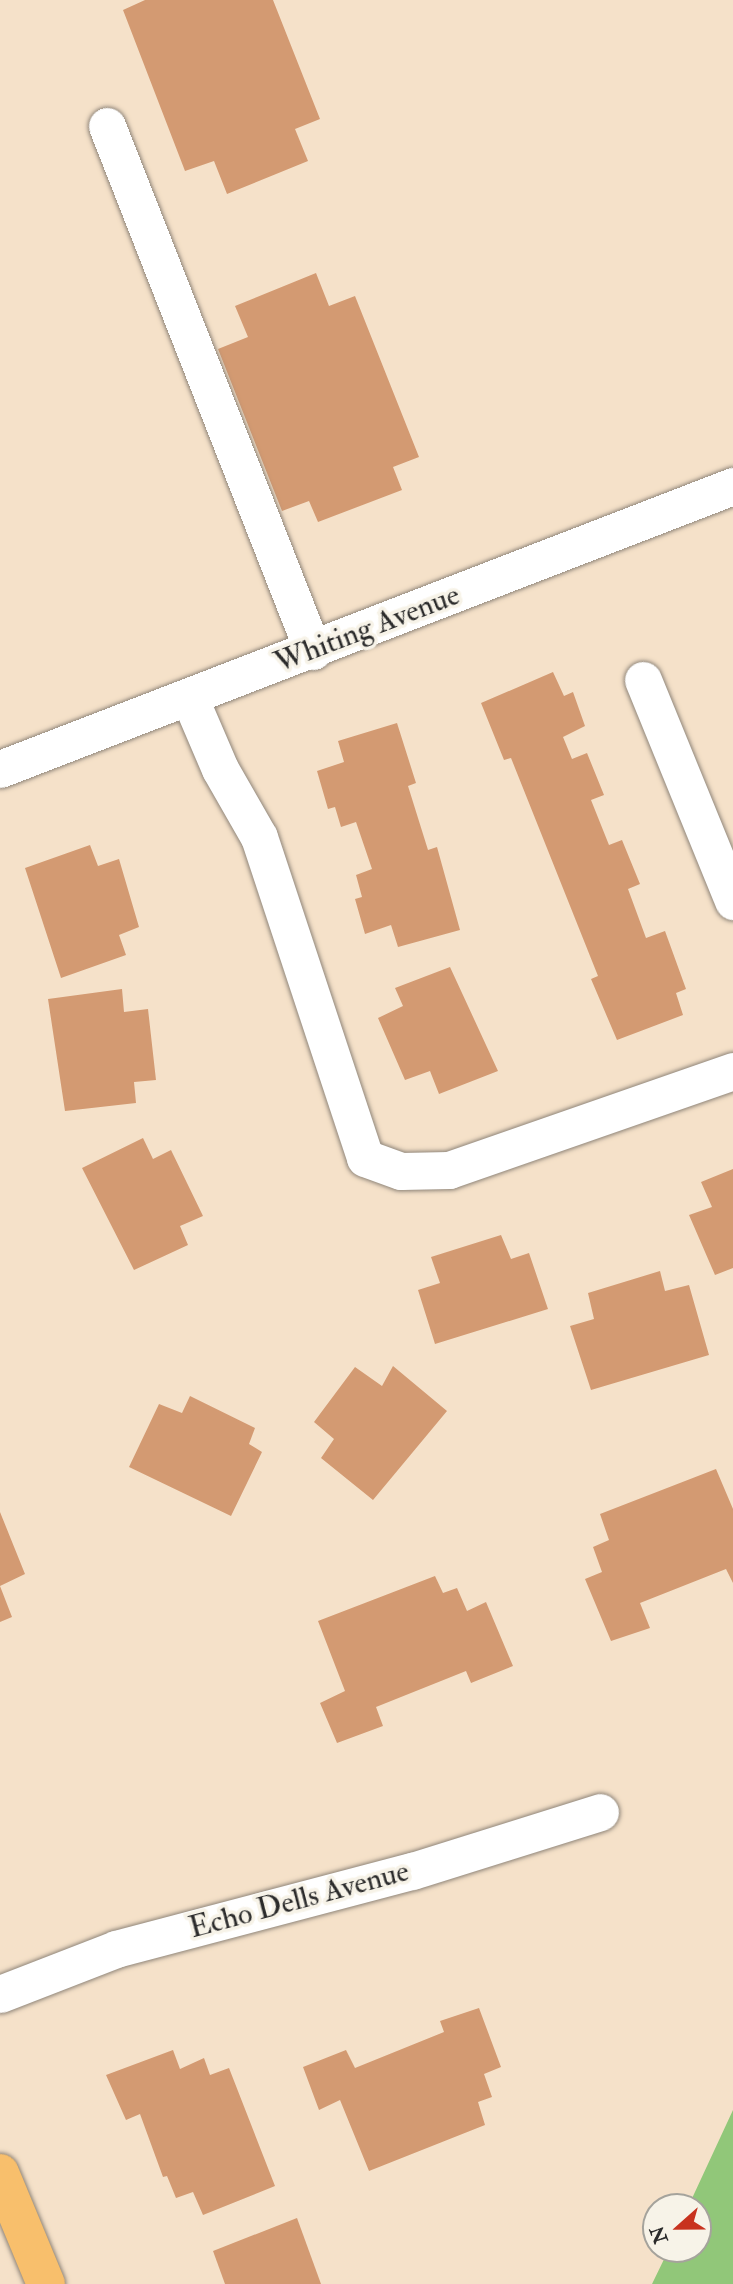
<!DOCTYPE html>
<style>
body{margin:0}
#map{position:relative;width:733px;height:2284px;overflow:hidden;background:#f5e1c9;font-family:"IM FELL Double Pica",serif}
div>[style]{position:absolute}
.green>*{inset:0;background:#91c779}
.building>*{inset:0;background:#d39a72}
.roads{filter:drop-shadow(0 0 2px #90867a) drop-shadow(0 0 2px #90867a)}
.minor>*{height:37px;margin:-18.5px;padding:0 18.5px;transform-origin:18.5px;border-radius:18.5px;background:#fff}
.major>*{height:38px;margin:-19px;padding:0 19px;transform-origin:19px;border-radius:19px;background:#f8bf6c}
span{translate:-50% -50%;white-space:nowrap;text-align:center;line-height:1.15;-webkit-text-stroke:7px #f7f3e8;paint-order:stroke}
.street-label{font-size:30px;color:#2b2b2b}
.north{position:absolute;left:642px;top:2193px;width:70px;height:70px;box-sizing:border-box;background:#f7f3e8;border:2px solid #a5a39c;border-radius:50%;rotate:249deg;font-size:19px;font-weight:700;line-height:28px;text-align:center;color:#2b2b2b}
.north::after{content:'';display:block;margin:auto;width:24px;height:32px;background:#c8321e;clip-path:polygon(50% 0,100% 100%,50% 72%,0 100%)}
</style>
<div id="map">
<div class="green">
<div style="clip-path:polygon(733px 2110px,733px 2284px,652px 2284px,669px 2249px,698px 2249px,698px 2207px,688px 2207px)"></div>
</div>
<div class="building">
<div style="clip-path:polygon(145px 0,273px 0,320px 119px,295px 129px,308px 161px,227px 194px,214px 161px,185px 171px,123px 10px)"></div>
<div style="clip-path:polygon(316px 273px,329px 306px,355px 296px,419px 457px,393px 467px,402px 490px,318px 522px,309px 501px,282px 511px,218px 349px,248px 337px,235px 306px)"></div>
<div style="clip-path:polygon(553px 672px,564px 696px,573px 692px,585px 726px,563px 737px,572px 759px,587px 753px,604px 795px,591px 800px,609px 845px,622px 840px,640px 884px,628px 889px,646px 938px,665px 931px,686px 989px,676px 993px,683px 1015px,617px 1040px,591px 979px,598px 976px,511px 758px,504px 760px,481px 703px)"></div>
<div style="clip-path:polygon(397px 723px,416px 783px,408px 786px,428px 850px,437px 847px,460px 930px,398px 947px,391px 925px,365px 934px,355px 899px,362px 897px,356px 875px,372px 869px,356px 822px,341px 827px,335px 807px,328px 809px,317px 771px,344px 762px,338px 741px)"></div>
<div style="clip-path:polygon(90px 845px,98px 866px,119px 859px,139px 927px,119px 935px,126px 955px,61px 978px,25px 868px)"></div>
<div style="clip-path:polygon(450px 967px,498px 1071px,439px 1094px,430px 1071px,405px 1080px,378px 1018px,403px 1006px,395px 988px)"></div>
<div style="clip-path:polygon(122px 989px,124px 1012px,148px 1009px,156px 1080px,134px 1082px,136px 1103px,65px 1111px,48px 999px)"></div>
<div style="clip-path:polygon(143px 1138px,153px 1159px,171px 1150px,203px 1216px,180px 1226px,188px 1245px,134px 1270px,82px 1168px)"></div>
<div style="clip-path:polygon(733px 1169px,733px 1268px,715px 1275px,689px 1215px,712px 1207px,701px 1182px)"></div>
<div style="clip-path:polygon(501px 1235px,511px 1259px,529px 1253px,548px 1309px,435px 1344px,418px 1290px,440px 1283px,431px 1257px)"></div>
<div style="clip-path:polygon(660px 1271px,665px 1291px,689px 1285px,709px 1355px,591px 1390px,570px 1326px,594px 1319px,588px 1293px)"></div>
<div style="clip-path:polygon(393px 1366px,447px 1411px,373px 1500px,321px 1458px,334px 1439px,314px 1422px,355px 1367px,382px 1386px)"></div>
<div style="clip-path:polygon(190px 1396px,255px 1428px,249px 1444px,262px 1452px,231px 1516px,129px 1467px,159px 1404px,182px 1413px)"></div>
<div style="clip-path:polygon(716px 1469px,733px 1509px,733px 1583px,726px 1569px,640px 1603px,650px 1628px,611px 1641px,585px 1579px,602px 1572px,593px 1547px,609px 1540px,600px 1514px)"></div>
<div style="clip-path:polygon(0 1512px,25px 1574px,0 1586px,12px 1617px,0 1622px)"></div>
<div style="clip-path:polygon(435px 1576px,443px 1593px,457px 1588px,467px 1611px,486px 1602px,513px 1666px,471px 1683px,466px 1671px,376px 1707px,383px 1726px,337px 1743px,320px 1703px,345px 1691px,318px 1621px)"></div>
<div style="clip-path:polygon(479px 2008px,501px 2067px,484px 2074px,492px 2097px,478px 2102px,485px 2125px,369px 2171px,340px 2100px,319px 2110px,303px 2067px,346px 2050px,355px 2068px,444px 2032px,440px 2021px)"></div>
<div style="clip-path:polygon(173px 2050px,180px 2069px,204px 2058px,210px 2075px,229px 2068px,275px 2186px,203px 2215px,193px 2192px,176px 2198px,167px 2176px,163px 2177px,140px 2114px,126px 2120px,106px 2075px)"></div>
<div style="clip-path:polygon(297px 2218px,321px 2284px,225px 2284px,213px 2251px)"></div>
</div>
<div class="roads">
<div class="minor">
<div style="left:107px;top:126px;width:564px;rotate:68.58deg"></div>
<div style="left:643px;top:680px;width:239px;rotate:67.8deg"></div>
<div style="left:190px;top:699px;width:76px;rotate:66.8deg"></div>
<div style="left:220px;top:769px;width:78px;rotate:60.2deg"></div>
<div style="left:259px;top:837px;width:338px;rotate:71.7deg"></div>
<div style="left:365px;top:1158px;width:38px;rotate:20deg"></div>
<div style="left:401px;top:1171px;width:48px;rotate:-1.2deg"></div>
<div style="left:449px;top:1170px;width:301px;rotate:-19.2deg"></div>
<div style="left:0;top:769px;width:786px;rotate:-21.11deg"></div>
<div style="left:0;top:1994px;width:124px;rotate:-21.2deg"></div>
<div style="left:116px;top:1949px;width:306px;rotate:-14.8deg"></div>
<div style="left:412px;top:1871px;width:197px;rotate:-17.4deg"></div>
</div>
<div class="major">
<div style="left:0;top:2173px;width:120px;rotate:67.5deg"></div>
</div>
</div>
<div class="street-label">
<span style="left:367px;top:629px;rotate:-21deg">Whiting Avenue</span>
<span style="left:299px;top:1900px;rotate:-15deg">Echo Dells Avenue</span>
</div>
<div class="north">N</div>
</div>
